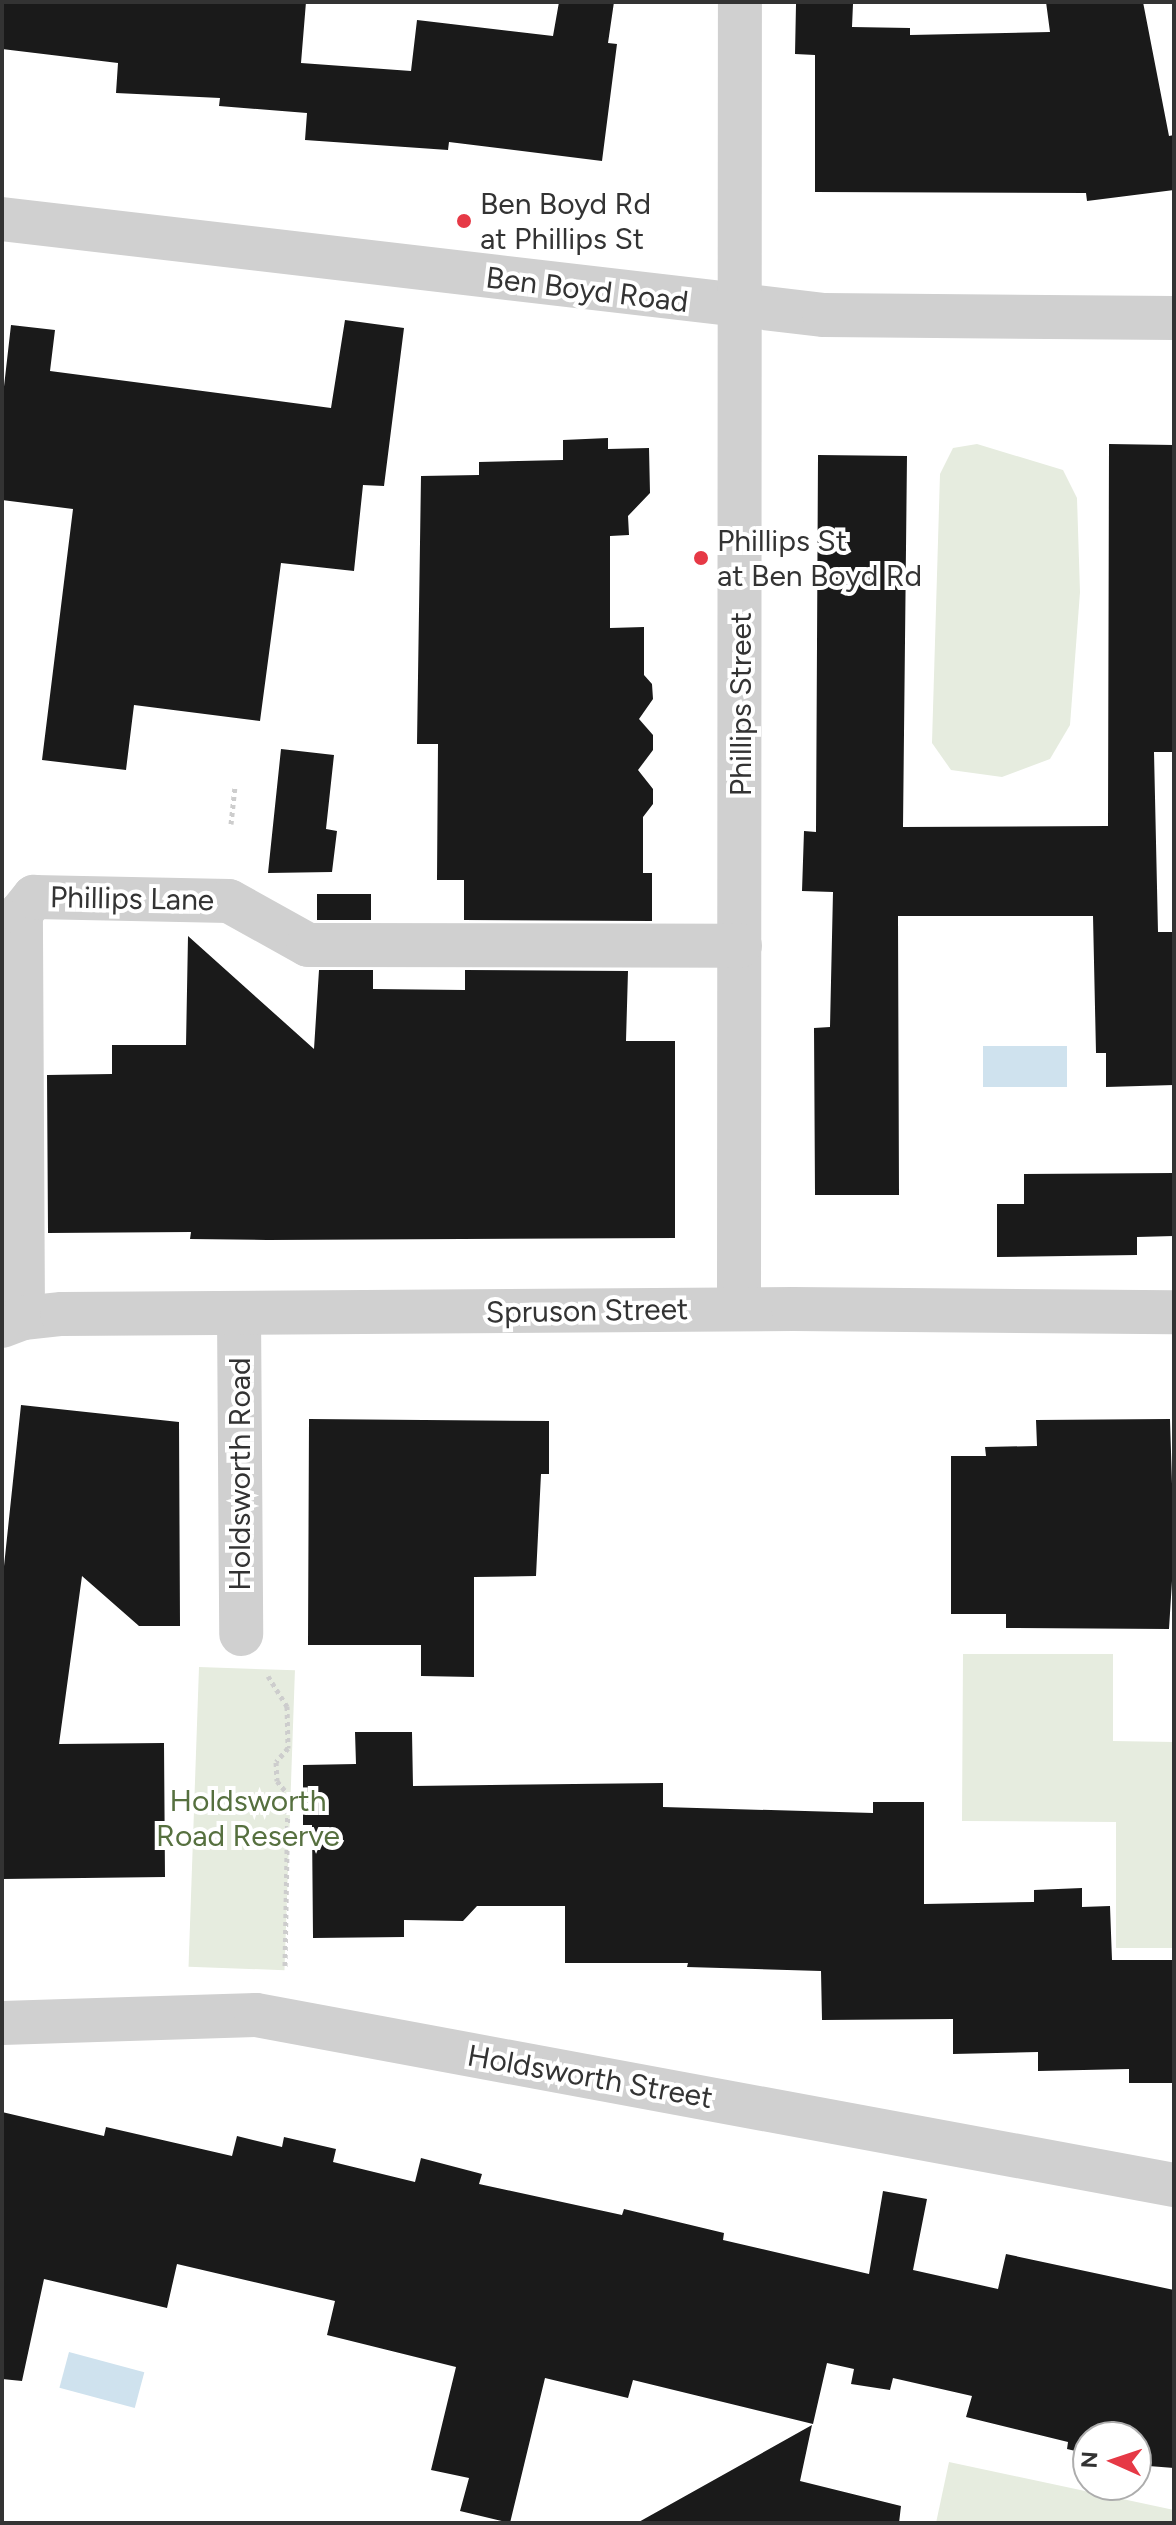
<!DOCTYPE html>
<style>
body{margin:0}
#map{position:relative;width:1176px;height:2525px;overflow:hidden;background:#fff;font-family:Figtree,sans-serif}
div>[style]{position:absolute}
.green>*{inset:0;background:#e6ecdf;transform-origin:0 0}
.water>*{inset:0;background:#cfe2ee;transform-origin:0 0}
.building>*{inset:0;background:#1a1a1a;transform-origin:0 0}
.path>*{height:5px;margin-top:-2.5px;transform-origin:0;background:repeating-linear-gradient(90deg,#cdcdcd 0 4px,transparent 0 8px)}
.minor>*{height:44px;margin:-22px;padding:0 22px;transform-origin:22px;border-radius:22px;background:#d0d0d0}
.dots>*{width:22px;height:22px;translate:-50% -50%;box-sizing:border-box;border:4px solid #fff;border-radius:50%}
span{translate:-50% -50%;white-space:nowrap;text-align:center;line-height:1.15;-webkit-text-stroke:8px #fff;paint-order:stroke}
.poi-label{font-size:30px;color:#333}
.left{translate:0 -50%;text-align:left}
.street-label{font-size:30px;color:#333}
.park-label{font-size:30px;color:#56703f}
.frame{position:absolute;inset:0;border:4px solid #333;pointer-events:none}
.north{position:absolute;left:1072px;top:2421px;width:80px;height:80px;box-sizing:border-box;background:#fff;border:2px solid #adadad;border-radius:50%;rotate:273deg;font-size:22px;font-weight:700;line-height:32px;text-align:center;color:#333}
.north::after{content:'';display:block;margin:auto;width:28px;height:36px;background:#e63946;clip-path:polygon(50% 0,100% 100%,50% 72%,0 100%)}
</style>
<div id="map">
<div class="green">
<div style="clip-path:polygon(977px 444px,1063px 470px,1077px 498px,1080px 592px,1070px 725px,1050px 759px,1002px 777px,951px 770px,932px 743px,940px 474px,953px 448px)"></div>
<div style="clip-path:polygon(963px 1654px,1113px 1654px,1113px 1741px,1174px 1742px,1174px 1948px,1116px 1948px,1116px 1822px,962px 1821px)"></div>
<div style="left:199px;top:1667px;width:96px;height:300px;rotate:2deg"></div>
<div style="clip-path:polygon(949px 2462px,1174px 2510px,1174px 2523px,936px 2523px)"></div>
</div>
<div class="water">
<div style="left:983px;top:1046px;width:84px;height:41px"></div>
<div style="left:69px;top:2352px;width:78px;height:37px;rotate:15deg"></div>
</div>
<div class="building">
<div style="clip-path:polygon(2px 2px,306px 2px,301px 63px,411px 71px,417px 20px,553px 36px,559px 2px,614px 2px,608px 43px,617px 44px,602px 161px,449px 142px,448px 150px,305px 140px,307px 113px,219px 106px,220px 98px,116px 93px,118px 63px,2px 49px)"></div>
<div style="clip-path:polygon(1046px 2px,1143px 2px,1169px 136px,1174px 135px,1174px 190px,1087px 201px,1086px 193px,815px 192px,815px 55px,795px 54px,796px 4px,853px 4px,852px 27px,910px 28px,910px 35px,1050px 32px)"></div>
<div style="clip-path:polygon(345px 320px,404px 328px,384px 486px,363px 485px,354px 571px,281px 563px,260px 721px,134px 705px,126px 770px,42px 760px,73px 509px,2px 500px,2px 404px,11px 325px,55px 330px,50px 371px,331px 408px)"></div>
<div style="clip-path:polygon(608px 438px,608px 449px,649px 448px,650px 493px,628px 516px,629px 535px,610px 536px,610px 628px,644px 627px,644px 675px,652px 684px,653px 699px,639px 719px,653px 735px,653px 750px,638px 770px,653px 789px,653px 804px,643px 817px,643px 873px,652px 873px,652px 921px,464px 920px,464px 880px,437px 880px,438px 744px,417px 744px,421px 476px,479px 475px,479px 462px,563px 460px,563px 440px)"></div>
<div style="clip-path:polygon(1109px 444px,1174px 445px,1174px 752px,1154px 752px,1158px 932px,1174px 932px,1174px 1085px,1106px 1087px,1106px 1053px,1096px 1053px,1093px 916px,898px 916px,899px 1195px,815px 1195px,814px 1028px,830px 1027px,833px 892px,802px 891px,804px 831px,816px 832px,818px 455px,907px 456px,903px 827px,1108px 826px)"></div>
<div style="clip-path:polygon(281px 749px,334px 755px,326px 829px,337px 831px,332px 872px,268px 873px)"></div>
<div style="left:317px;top:894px;width:54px;height:26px"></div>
<div style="clip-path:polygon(188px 936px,314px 1049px,319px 970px,373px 970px,373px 989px,465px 990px,465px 970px,628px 971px,626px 1041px,675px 1041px,675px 1238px,267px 1240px,190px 1239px,191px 1232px,48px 1233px,47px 1075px,112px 1074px,112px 1045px,186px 1045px)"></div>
<div style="clip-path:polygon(1174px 1173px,1174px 1236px,1137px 1237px,1137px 1255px,997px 1257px,997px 1204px,1024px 1204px,1024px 1174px)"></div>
<div style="clip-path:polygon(21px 1405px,179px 1422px,180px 1626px,139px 1626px,82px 1576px,59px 1744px,164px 1743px,165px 1877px,2px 1879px,2px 1585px)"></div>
<div style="clip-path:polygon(309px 1419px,549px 1421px,549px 1474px,541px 1474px,536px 1576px,474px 1577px,474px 1677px,421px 1676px,421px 1645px,308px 1645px)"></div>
<div style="clip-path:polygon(1170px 1419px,1174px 1549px,1169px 1629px,1006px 1628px,1006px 1614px,951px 1614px,951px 1456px,986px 1456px,985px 1447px,1037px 1446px,1036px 1420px)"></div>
<div style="clip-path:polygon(355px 1732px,412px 1732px,413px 1786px,663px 1783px,663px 1807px,873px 1813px,873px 1802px,924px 1802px,924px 1904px,1034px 1902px,1034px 1890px,1082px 1888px,1082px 1907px,1110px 1906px,1112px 1960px,1174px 1960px,1174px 2083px,1129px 2083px,1129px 2069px,1038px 2071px,1038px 2052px,953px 2054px,953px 2019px,822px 2020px,821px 1971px,687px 1967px,688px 1963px,565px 1963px,565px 1906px,477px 1906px,463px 1921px,404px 1920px,404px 1937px,313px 1938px,312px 1825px,303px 1825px,303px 1765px,356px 1764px)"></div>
<div style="clip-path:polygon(2px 2112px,104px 2136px,106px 2127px,232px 2156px,237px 2136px,282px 2147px,284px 2137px,336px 2149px,333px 2162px,415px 2182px,421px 2158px,482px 2174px,479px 2184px,622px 2215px,624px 2209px,724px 2233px,723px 2240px,869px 2274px,883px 2191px,927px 2199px,913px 2270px,998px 2289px,1006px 2254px,1174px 2290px,1174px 2468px,1136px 2465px,1136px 2437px,1088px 2437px,1088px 2454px,1067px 2449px,1068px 2442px,966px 2417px,972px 2396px,893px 2378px,890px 2390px,851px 2384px,854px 2369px,827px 2363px,813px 2424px,633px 2380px,628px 2398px,545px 2378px,510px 2523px,460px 2511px,469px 2478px,431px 2470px,456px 2367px,327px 2335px,335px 2301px,177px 2264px,167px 2308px,44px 2279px,22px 2381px,2px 2379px)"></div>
<div style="clip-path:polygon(812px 2425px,800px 2481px,901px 2506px,899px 2523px,637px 2523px)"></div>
</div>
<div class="path">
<div style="left:231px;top:824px;width:36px;rotate:-84deg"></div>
<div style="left:268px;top:1676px;width:36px;rotate:58deg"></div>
<div style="left:287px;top:1706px;width:42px;rotate:88.6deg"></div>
<div style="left:288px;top:1748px;width:18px;rotate:131deg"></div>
<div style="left:276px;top:1762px;width:19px;rotate:87deg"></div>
<div style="left:277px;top:1781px;width:17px;rotate:50deg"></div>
<div style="left:288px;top:1794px;width:174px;rotate:91deg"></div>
</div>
<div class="minor">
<div style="left:2px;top:219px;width:828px;rotate:6.66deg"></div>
<div style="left:824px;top:315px;width:350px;rotate:0.5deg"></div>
<div style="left:739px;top:1309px;width:1307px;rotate:-89.96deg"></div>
<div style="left:239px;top:1314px;width:320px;rotate:89.6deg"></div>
<div style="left:23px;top:1318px;width:405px;rotate:-90.3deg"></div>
<div style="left:21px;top:913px;width:21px;rotate:-51deg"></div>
<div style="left:34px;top:897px;width:195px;rotate:1.2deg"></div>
<div style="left:229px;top:901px;width:90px;rotate:29.1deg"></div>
<div style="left:308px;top:945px;width:432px;rotate:0.1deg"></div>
<div style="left:2px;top:1326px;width:22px;rotate:-21deg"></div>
<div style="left:23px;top:1318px;width:39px;rotate:-6deg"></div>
<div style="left:62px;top:1314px;width:731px;rotate:-0.39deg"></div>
<div style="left:793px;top:1309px;width:381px;rotate:0.5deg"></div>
<div style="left:2px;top:2023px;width:254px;rotate:-1.8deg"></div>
<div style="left:256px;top:2015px;width:934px;rotate:10.49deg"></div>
</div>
<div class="dots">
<div style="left:464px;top:221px;background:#e63946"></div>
<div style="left:701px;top:558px;background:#e63946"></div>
</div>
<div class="poi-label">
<span class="left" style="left:480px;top:221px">Ben Boyd Rd<br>at Phillips St</span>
<span class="left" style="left:717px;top:558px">Phillips St<br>at Ben Boyd Rd</span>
</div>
<div class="street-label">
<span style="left:587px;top:290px;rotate:7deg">Ben Boyd Road</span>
<span style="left:741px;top:704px;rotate:-90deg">Phillips Street</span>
<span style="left:132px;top:899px;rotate:1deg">Phillips Lane</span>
<span style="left:587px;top:1311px;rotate:-1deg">Spruson Street</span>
<span style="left:240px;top:1474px;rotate:-90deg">Holdsworth Road</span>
<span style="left:590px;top:2077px;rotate:10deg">Holdsworth Street</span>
</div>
<div class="park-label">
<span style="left:248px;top:1818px">Holdsworth<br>Road Reserve</span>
</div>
<div class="frame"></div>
<div class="north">N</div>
</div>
